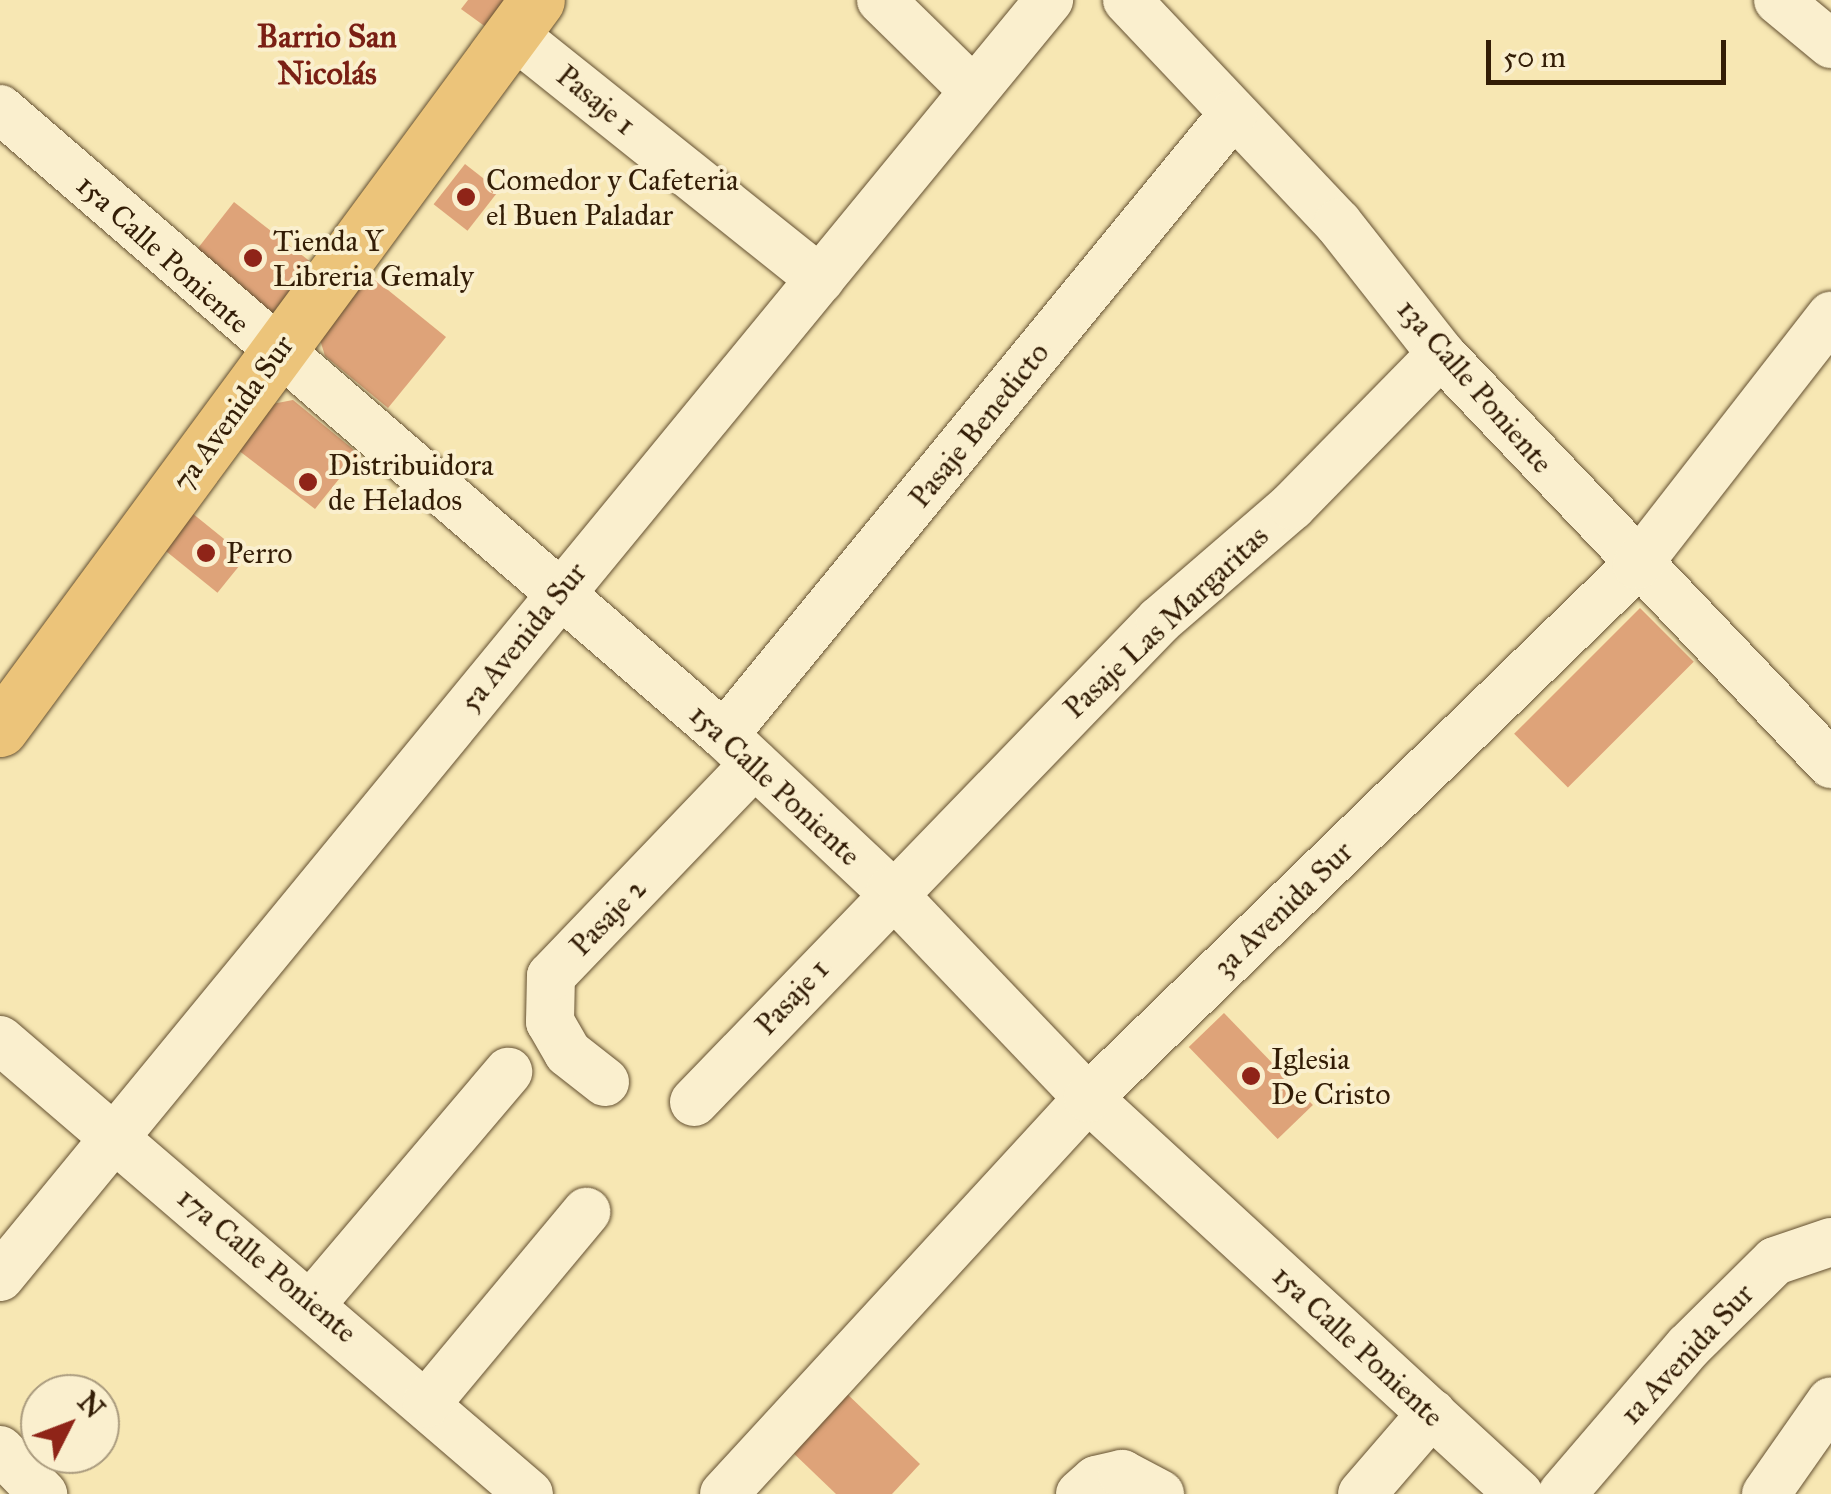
<!DOCTYPE html>
<meta charset="utf-8">
<style>
body{margin:0}
#map{position:relative;width:1831px;height:1494px;overflow:hidden;background:#f7e7b3;font-family:"IM FELL Great Primer",serif}
div>[style]{position:absolute}
.building>*{inset:0;background:#dea379;transform-origin:0 0}
.roads{filter:drop-shadow(0 0 2px #645031) drop-shadow(0 0 2px #645031)}
.minor>*{height:48px;margin:-24px;padding:0 24px;transform-origin:24px;border-radius:24px;background:#faefce}
.major>*{height:55px;margin:-27.5px;padding:0 27.5px;transform-origin:27.5px;border-radius:27.5px;background:#ecc47a}
.dots>*{width:28px;height:28px;translate:-50% -50%;box-sizing:border-box;border:5px solid #faefce;border-radius:50%}
span{translate:-50% -50%;white-space:nowrap;text-align:center;line-height:1.15;-webkit-text-stroke:8px #faefce;paint-order:stroke}
.street-label{font-size:30px;color:#331d06}
.poi-label{font-size:30px;color:#331d06}
.left{translate:0 -50%;text-align:left}
.neighbourhood-label{font-size:32px;color:#7a1f14;font-weight:700}
.north{position:absolute;left:20px;top:1374px;width:100px;height:100px;box-sizing:border-box;background:#faefce;border:2px solid #aa9b7e;border-radius:50%;rotate:48deg;font-size:28px;font-weight:700;line-height:40px;text-align:center;color:#331d06}
.north::after{content:'';display:block;margin:auto;width:35px;height:45px;background:#8f2418;clip-path:polygon(50% 0,100% 100%,50% 72%,0 100%)}
.scale{position:absolute;left:1486px;top:40px;width:240px;height:45px;box-sizing:border-box;border:5px solid #331d06;border-top:0;padding-left:12px;font-size:30px;line-height:35px;white-space:nowrap;color:#331d06;-webkit-text-stroke:8px #faefce;paint-order:stroke}
</style>
<div id="map">
<div class="building">
<div style="clip-path:polygon(468px 0,511px 0,490px 30px,461px 9px)"></div>
<div style="left:465px;top:164px;width:43px;height:51px;rotate:38deg"></div>
<div style="left:234px;top:202px;width:99px;height:65px;rotate:38deg"></div>
<div style="clip-path:polygon(367px 273px,446px 337px,388px 408px,325px 356px,318px 333px)"></div>
<div style="clip-path:polygon(293px 400px,359px 454px,315px 509px,238px 450px,272px 404px)"></div>
<div style="left:192px;top:513px;width:70px;height:46px;rotate:39deg"></div>
<div style="left:1640px;top:608px;width:76px;height:178px;rotate:45deg"></div>
<div style="left:1224px;top:1013px;width:128px;height:49px;rotate:46deg"></div>
<div style="clip-path:polygon(842px 1389px,920px 1464px,892px 1494px,836px 1494px,787px 1447px)"></div>
</div>
<div class="roads">
<div class="minor">
<div style="left:881px;top:0;width:127px;rotate:44.4deg"></div>
<div style="left:1127px;top:0;width:307px;rotate:46.6deg"></div>
<div style="left:1338px;top:223px;width:167px;rotate:51.8deg"></div>
<div style="left:1441px;top:354px;width:566px;rotate:46.43deg"></div>
<div style="left:1778px;top:0;width:69px;rotate:39.7deg"></div>
<div style="left:513px;top:34px;width:393px;rotate:38.6deg"></div>
<div style="left:0;top:109px;width:957px;rotate:40.85deg"></div>
<div style="left:724px;top:735px;width:228px;rotate:43.2deg"></div>
<div style="left:890px;top:891px;width:286px;rotate:46.3deg"></div>
<div style="left:1088px;top:1098px;width:585px;rotate:42.58deg"></div>
<div style="left:724px;top:735px;width:803px;rotate:-50.66deg"></div>
<div style="left:0;top:1040px;width:697px;rotate:40.64deg"></div>
<div style="left:605px;top:1082px;width:47px;rotate:-141.9deg"></div>
<div style="left:568px;top:1053px;width:36px;rotate:-120deg"></div>
<div style="left:550px;top:1022px;width:46px;rotate:-88.8deg"></div>
<div style="left:551px;top:976px;width:294px;rotate:-46.2deg"></div>
<div style="left:694px;top:1102px;width:670px;rotate:-45.97deg"></div>
<div style="left:1160px;top:620px;width:174px;rotate:-40.8deg"></div>
<div style="left:1292px;top:506px;width:213px;rotate:-45.6deg"></div>
<div style="left:0;top:1277px;width:1653px;rotate:-50.6deg"></div>
<div style="left:313px;top:1302px;width:302px;rotate:-49.7deg"></div>
<div style="left:427px;top:1403px;width:249px;rotate:-50.2deg"></div>
<div style="left:0;top:1450px;width:62px;rotate:45.7deg"></div>
<div style="left:724px;top:1494px;width:538px;rotate:-47.41deg"></div>
<div style="left:1088px;top:1098px;width:765px;rotate:-44.15deg"></div>
<div style="left:1637px;top:565px;width:316px;rotate:-52.1deg"></div>
<div style="left:1080px;top:1494px;width:21px;rotate:-41deg"></div>
<div style="left:1096px;top:1480px;width:27px;rotate:-13deg"></div>
<div style="left:1122px;top:1474px;width:43px;rotate:27.8deg"></div>
<div style="left:1362px;top:1494px;width:107px;rotate:-49.2deg"></div>
<div style="left:1562px;top:1494px;width:194px;rotate:-49.4deg"></div>
<div style="left:1688px;top:1347px;width:122px;rotate:-44.7deg"></div>
<div style="left:1775px;top:1261px;width:59px;rotate:-18.7deg"></div>
<div style="left:1766px;top:1494px;width:113px;rotate:-55deg"></div>
</div>
<div class="major">
<div style="left:0;top:729px;width:905px;rotate:-53.62deg"></div>
</div>
</div>
<div class="dots">
<div style="left:466px;top:197px;background:#8f2418"></div>
<div style="left:253px;top:258px;background:#8f2418"></div>
<div style="left:308px;top:482px;background:#8f2418"></div>
<div style="left:206px;top:553px;background:#8f2418"></div>
<div style="left:1251px;top:1076px;background:#8f2418"></div>
</div>
<div class="street-label">
<span style="left:596px;top:100px;rotate:39deg">Pasaje 1</span>
<span style="left:163px;top:254px;rotate:42deg">15a Calle Poniente</span>
<span style="left:1475px;top:386px;rotate:49deg">13a Calle Poniente</span>
<span style="left:233px;top:413px;rotate:-54deg">7a Avenida Sur</span>
<span style="left:979px;top:425px;rotate:-51deg">Pasaje Benedicto</span>
<span style="left:1166px;top:622px;rotate:-43deg">Pasaje Las Margaritas</span>
<span style="left:523px;top:637px;rotate:-51deg">5a Avenida Sur</span>
<span style="left:775px;top:785px;rotate:43deg">15a Calle Poniente</span>
<span style="left:1283px;top:909px;rotate:-44deg">3a Avenida Sur</span>
<span style="left:608px;top:917px;rotate:-46deg">Pasaje 2</span>
<span style="left:792px;top:997px;rotate:-47deg">Pasaje 1</span>
<span style="left:267px;top:1265px;rotate:40deg">17a Calle Poniente</span>
<span style="left:1358px;top:1346px;rotate:43deg">15a Calle Poniente</span>
<span style="left:1687px;top:1354px;rotate:-47deg">1a Avenida Sur</span>
</div>
<div class="poi-label">
<span class="left" style="left:486px;top:197px">Comedor y Cafeteria<br>el Buen Paladar</span>
<span class="left" style="left:273px;top:258px">Tienda Y<br>Libreria Gemaly</span>
<span class="left" style="left:328px;top:482px">Distribuidora<br>de Helados</span>
<span class="left" style="left:226px;top:553px">Perro</span>
<span class="left" style="left:1271px;top:1076px">Iglesia<br>De Cristo</span>
</div>
<div class="neighbourhood-label">
<span style="left:327px;top:56px">Barrio San<br>Nicolás</span>
</div>
<div class="north">N</div>
<div class="scale">50 m</div>
</div>
